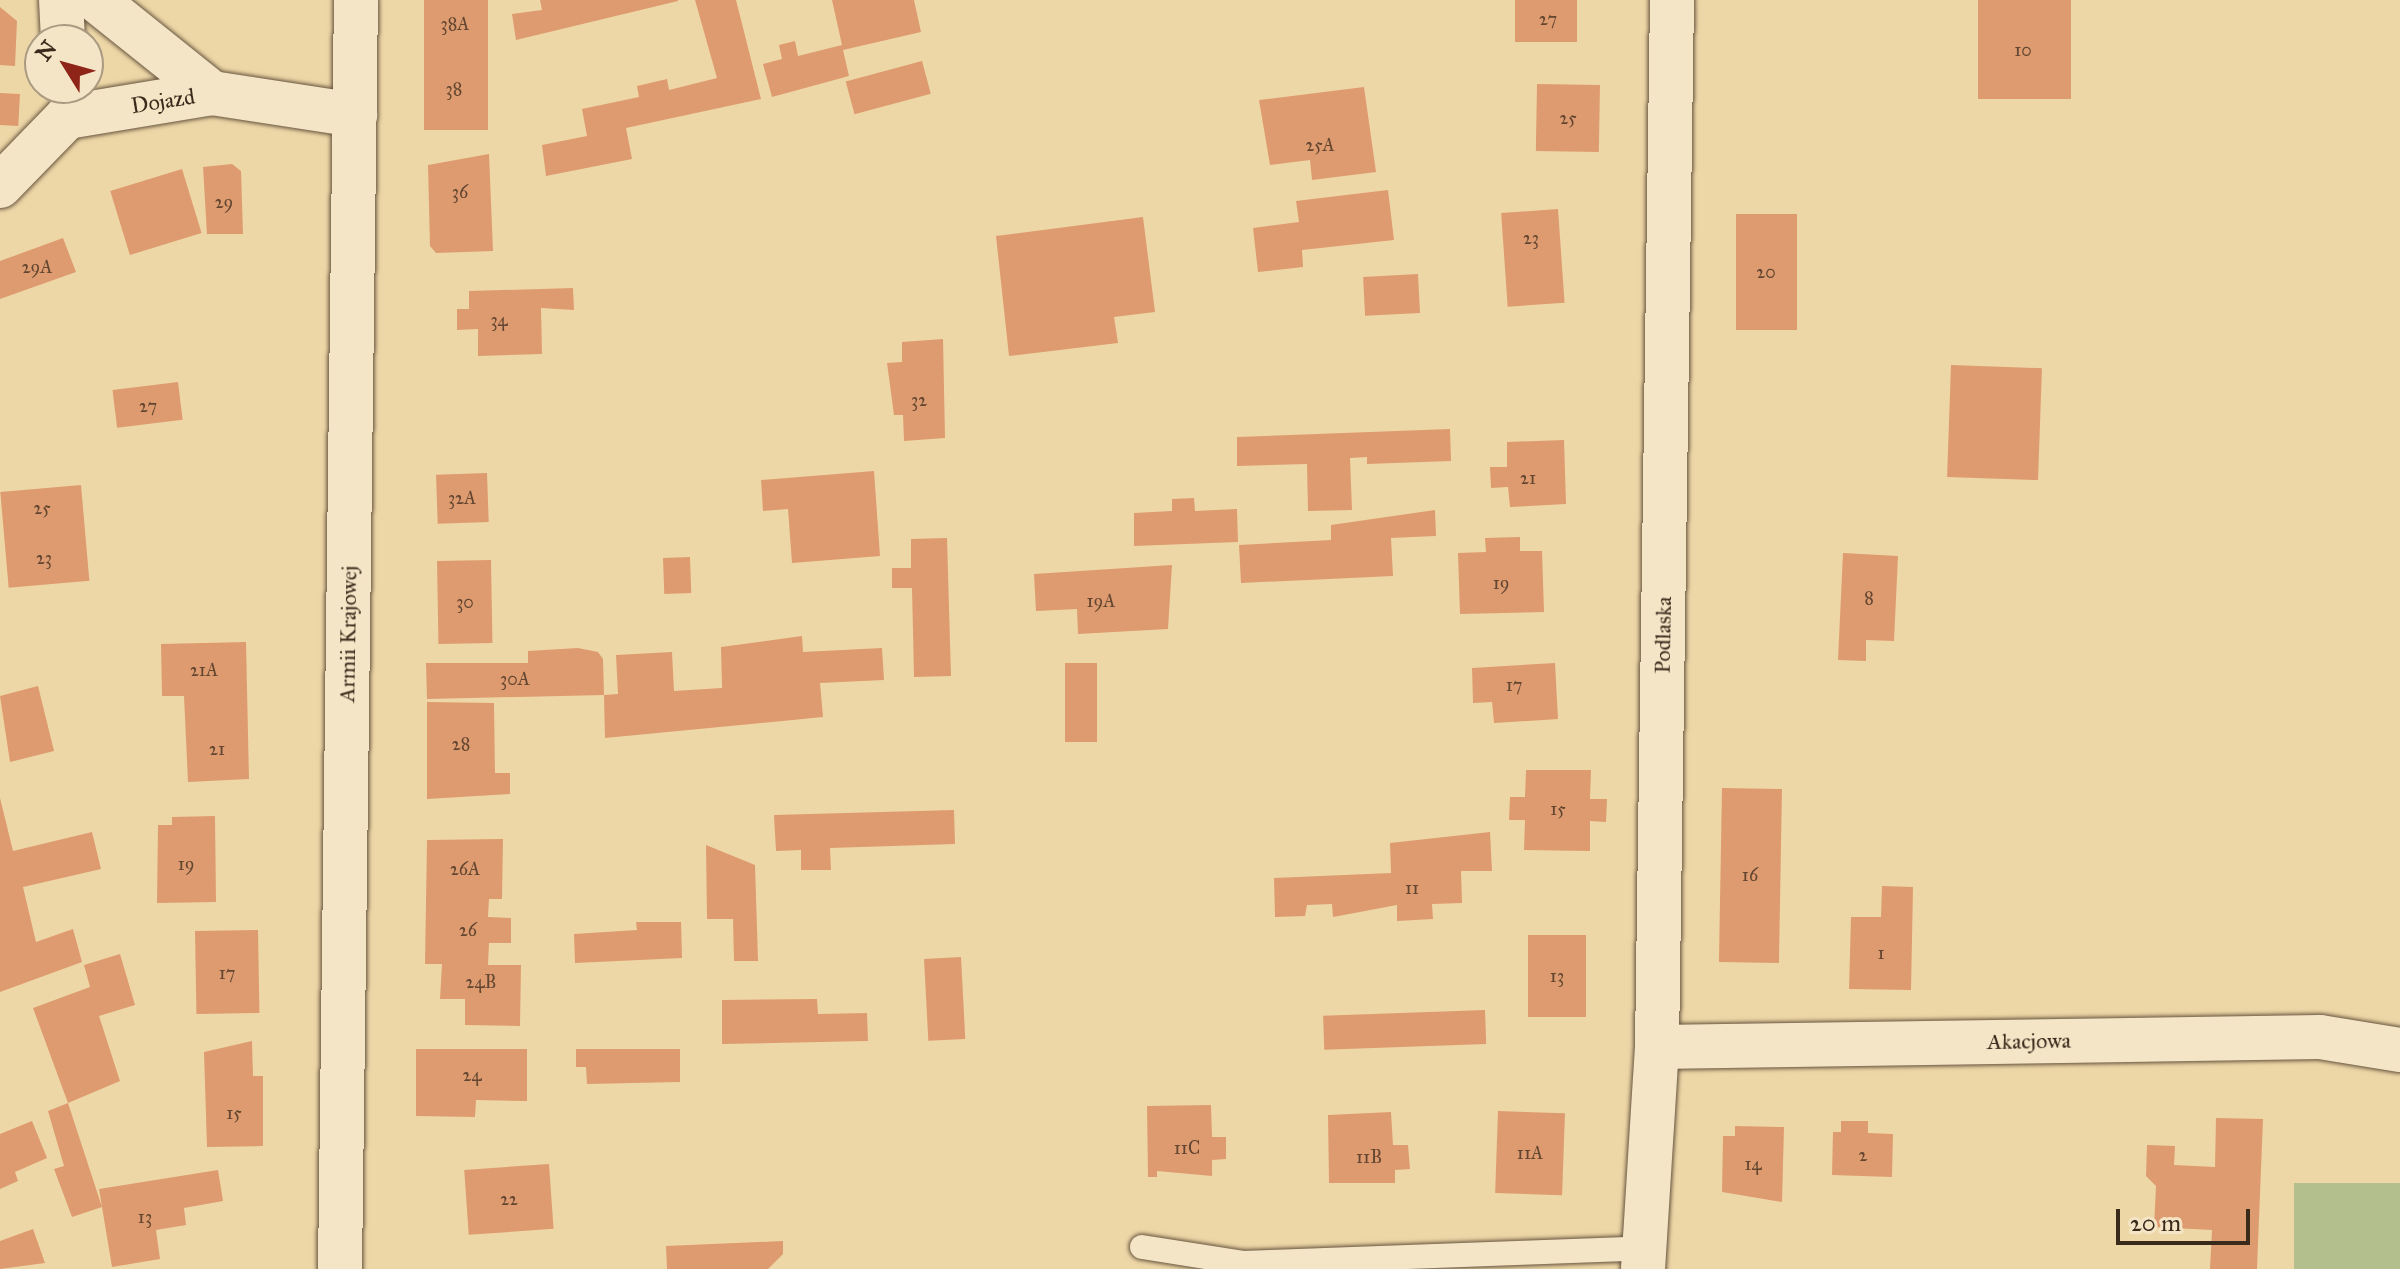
<!DOCTYPE html>
<style>
body{margin:0}
#map{position:relative;width:2400px;height:1269px;overflow:hidden;background:#eed7a7;font-family:"IM FELL Great Primer",serif}
div>[style]{position:absolute}
.green>*{inset:0;background:#b3bf8c;transform-origin:0 0}
.building>*{inset:0;background:#de9b6f;transform-origin:0 0}
.roads{filter:drop-shadow(0 0 2px #67553f) drop-shadow(0 0 2px #67553f)}
.lane>*{height:24px;margin:-12px;padding:0 12px;transform-origin:12px;border-radius:12px;background:#f4e5c6}
.street>*{height:44px;margin:-22px;padding:0 22px;transform-origin:22px;border-radius:22px;background:#f4e5c6}
span{translate:-50% -50%;white-space:nowrap;text-align:center;line-height:1.15;-webkit-text-stroke:8px #f4e5c6;paint-order:stroke}
.number-label{font-size:18px;color:#634631}
.number-label span{-webkit-text-stroke-width:0}
.street-label{font-size:22px;color:#3a2a1c}
.north{position:absolute;left:24px;top:24px;width:80px;height:80px;box-sizing:border-box;background:#f4e5c6;border:2px solid #aa9a82;border-radius:50%;rotate:307deg;font-size:22px;font-weight:700;line-height:32px;text-align:center;color:#3a2a1c}
.north::after{content:'';display:block;margin:auto;width:28px;height:36px;background:#8f2418;clip-path:polygon(50% 0,100% 100%,50% 72%,0 100%)}
.scale{position:absolute;left:2116px;top:1209px;width:134px;height:36px;box-sizing:border-box;border:4px solid #3a2a1c;border-top:0;padding-left:10px;font-size:24px;line-height:28px;white-space:nowrap;color:#3a2a1c;-webkit-text-stroke:6px #f4e5c6;paint-order:stroke}
</style>
<div id="map">
<div class="green">
<div style="left:2294px;top:1183px;width:106px;height:86px"></div>
</div>
<div class="building">
<div style="left:424px;top:0;width:64px;height:130px"></div>
<div style="clip-path:polygon(540px 0,678px 0,678px 1px,516px 40px,512px 14px,542px 10px)"></div>
<div style="clip-path:polygon(695px 0,736px 0,761px 99px,626px 128px,632px 159px,546px 176px,542px 145px,587px 136px,582px 109px,639px 97px,637px 86px,667px 79px,669px 90px,717px 78px)"></div>
<div style="clip-path:polygon(832px 0,914px 0,921px 32px,843px 50px,849px 76px,772px 97px,763px 64px,782px 59px,779px 45px,795px 41px,798px 56px,842px 45px)"></div>
<div style="left:1515px;top:0;width:62px;height:42px"></div>
<div style="left:1978px;top:0;width:93px;height:99px"></div>
<div style="clip-path:polygon(0 7px,17px 21px,15px 66px,0 65px)"></div>
<div style="left:922px;top:61px;width:34px;height:79px;rotate:75deg"></div>
<div style="left:1537px;top:84px;width:63px;height:67px;rotate:1deg"></div>
<div style="clip-path:polygon(1364px 87px,1376px 172px,1312px 180px,1310px 160px,1270px 165px,1259px 100px)"></div>
<div style="left:0;top:93px;width:20px;height:32px;rotate:3deg"></div>
<div style="clip-path:polygon(489px 154px,493px 251px,436px 253px,430px 246px,428px 165px)"></div>
<div style="clip-path:polygon(232px 164px,241px 171px,243px 234px,207px 234px,203px 167px)"></div>
<div style="left:182px;top:169px;width:67px;height:75px;rotate:73deg"></div>
<div style="clip-path:polygon(1388px 190px,1394px 240px,1302px 250px,1303px 267px,1258px 272px,1253px 228px,1299px 222px,1296px 201px)"></div>
<div style="left:1558px;top:209px;width:94px;height:57px;rotate:86deg"></div>
<div style="left:1736px;top:214px;width:61px;height:116px"></div>
<div style="clip-path:polygon(1143px 217px,1155px 312px,1114px 317px,1118px 343px,1009px 356px,996px 236px)"></div>
<div style="clip-path:polygon(63px 238px,76px 272px,0 299px,0 261px)"></div>
<div style="left:1418px;top:274px;width:39px;height:55px;rotate:87deg"></div>
<div style="clip-path:polygon(573px 288px,574px 310px,541px 308px,542px 354px,478px 356px,478px 329px,457px 330px,457px 309px,469px 309px,469px 291px)"></div>
<div style="clip-path:polygon(943px 339px,945px 438px,904px 441px,903px 415px,894px 415px,887px 363px,902px 362px,902px 342px)"></div>
<div style="left:1951px;top:365px;width:91px;height:112px;rotate:2deg"></div>
<div style="left:178px;top:382px;width:38px;height:66px;rotate:83deg"></div>
<div style="clip-path:polygon(1450px 429px,1451px 461px,1367px 464px,1367px 457px,1350px 458px,1352px 510px,1308px 511px,1307px 464px,1237px 466px,1237px 437px)"></div>
<div style="clip-path:polygon(1564px 440px,1566px 504px,1510px 507px,1508px 487px,1491px 488px,1490px 467px,1507px 467px,1507px 442px)"></div>
<div style="clip-path:polygon(874px 471px,880px 556px,792px 563px,788px 509px,763px 511px,761px 480px)"></div>
<div style="left:487px;top:473px;width:49px;height:51px;rotate:88deg"></div>
<div style="left:81px;top:485px;width:96px;height:81px;rotate:85deg"></div>
<div style="clip-path:polygon(1194px 498px,1195px 511px,1237px 509px,1238px 542px,1134px 546px,1134px 513px,1172px 511px,1172px 499px)"></div>
<div style="clip-path:polygon(1435px 510px,1436px 536px,1391px 538px,1393px 576px,1241px 583px,1239px 545px,1331px 540px,1331px 525px)"></div>
<div style="clip-path:polygon(1520px 537px,1520px 551px,1542px 551px,1544px 612px,1460px 614px,1458px 553px,1486px 552px,1485px 538px)"></div>
<div style="clip-path:polygon(947px 538px,951px 676px,914px 677px,912px 588px,892px 588px,892px 568px,911px 568px,911px 539px)"></div>
<div style="clip-path:polygon(1843px 553px,1898px 556px,1894px 641px,1866px 640px,1866px 661px,1838px 660px)"></div>
<div style="left:690px;top:557px;width:36px;height:27px;rotate:88deg"></div>
<div style="left:491px;top:560px;width:83px;height:54px;rotate:89deg"></div>
<div style="clip-path:polygon(1172px 565px,1168px 629px,1078px 634px,1077px 609px,1036px 611px,1034px 574px)"></div>
<div style="clip-path:polygon(802px 636px,803px 652px,882px 648px,884px 680px,820px 683px,823px 717px,605px 738px,604px 695px,618px 694px,616px 655px,672px 652px,674px 691px,722px 688px,721px 647px)"></div>
<div style="clip-path:polygon(246px 642px,249px 779px,188px 782px,184px 696px,162px 696px,161px 644px)"></div>
<div style="clip-path:polygon(578px 648px,598px 652px,603px 659px,604px 695px,427px 699px,426px 663px,528px 663px,528px 651px)"></div>
<div style="left:1065px;top:663px;width:32px;height:79px"></div>
<div style="clip-path:polygon(1555px 663px,1558px 719px,1494px 723px,1492px 702px,1473px 703px,1472px 668px)"></div>
<div style="clip-path:polygon(38px 686px,54px 751px,10px 762px,0 696px)"></div>
<div style="clip-path:polygon(427px 702px,494px 703px,495px 773px,510px 773px,510px 794px,427px 799px)"></div>
<div style="clip-path:polygon(1526px 770px,1591px 770px,1590px 799px,1607px 799px,1606px 822px,1590px 821px,1590px 851px,1524px 850px,1525px 820px,1509px 820px,1510px 797px,1525px 797px)"></div>
<div style="left:1722px;top:788px;width:60px;height:174px;rotate:1deg"></div>
<div style="clip-path:polygon(0 798px,13px 851px,92px 832px,101px 869px,23px 887px,36px 942px,73px 929px,82px 962px,0 992px)"></div>
<div style="clip-path:polygon(954px 810px,955px 844px,830px 848px,831px 870px,801px 870px,801px 850px,776px 851px,774px 815px)"></div>
<div style="clip-path:polygon(215px 816px,216px 902px,157px 903px,158px 825px,172px 825px,172px 817px)"></div>
<div style="clip-path:polygon(1490px 832px,1492px 871px,1461px 871px,1462px 903px,1432px 904px,1433px 919px,1397px 921px,1397px 905px,1333px 917px,1332px 904px,1307px 905px,1305px 916px,1275px 917px,1274px 878px,1391px 873px,1390px 843px)"></div>
<div style="clip-path:polygon(503px 839px,502px 899px,489px 899px,488px 917px,511px 918px,511px 943px,489px 943px,488px 965px,521px 965px,520px 1026px,465px 1025px,465px 999px,440px 999px,442px 964px,425px 964px,427px 840px)"></div>
<div style="clip-path:polygon(706px 845px,755px 865px,758px 961px,734px 961px,733px 919px,707px 919px)"></div>
<div style="clip-path:polygon(1882px 886px,1913px 887px,1911px 990px,1849px 989px,1851px 917px,1881px 917px)"></div>
<div style="clip-path:polygon(636px 922px,681px 922px,682px 958px,575px 963px,574px 934px,637px 930px)"></div>
<div style="left:258px;top:930px;width:83px;height:63px;rotate:89deg"></div>
<div style="left:1528px;top:935px;width:58px;height:82px"></div>
<div style="clip-path:polygon(120px 954px,135px 1005px,99px 1016px,120px 1081px,68px 1103px,33px 1008px,90px 987px,84px 965px)"></div>
<div style="left:961px;top:957px;width:82px;height:37px;rotate:87deg"></div>
<div style="clip-path:polygon(817px 999px,818px 1014px,867px 1013px,868px 1041px,722px 1044px,722px 1000px)"></div>
<div style="left:1485px;top:1010px;width:34px;height:162px;rotate:88deg"></div>
<div style="clip-path:polygon(252px 1041px,253px 1076px,263px 1076px,263px 1146px,207px 1147px,204px 1052px)"></div>
<div style="clip-path:polygon(416px 1049px,527px 1049px,527px 1101px,476px 1100px,475px 1117px,416px 1116px)"></div>
<div style="clip-path:polygon(576px 1049px,680px 1049px,680px 1082px,587px 1084px,586px 1067px,576px 1067px)"></div>
<div style="clip-path:polygon(68px 1103px,102px 1207px,99px 1189px,218px 1170px,223px 1201px,184px 1208px,186px 1225px,156px 1230px,160px 1259px,112px 1267px,102px 1207px,72px 1217px,54px 1169px,64px 1166px,48px 1111px)"></div>
<div style="clip-path:polygon(1211px 1105px,1212px 1137px,1226px 1137px,1226px 1159px,1212px 1160px,1212px 1176px,1157px 1171px,1157px 1177px,1148px 1177px,1147px 1106px)"></div>
<div style="left:1498px;top:1111px;width:67px;height:82px;rotate:2deg"></div>
<div style="clip-path:polygon(1391px 1112px,1393px 1145px,1408px 1145px,1410px 1169px,1395px 1170px,1395px 1183px,1329px 1183px,1328px 1115px)"></div>
<div style="clip-path:polygon(2216px 1118px,2263px 1119px,2257px 1269px,2210px 1269px,2212px 1230px,2154px 1227px,2156px 1186px,2146px 1176px,2147px 1145px,2175px 1146px,2174px 1165px,2215px 1167px)"></div>
<div style="clip-path:polygon(32px 1121px,47px 1158px,15px 1172px,18px 1181px,0 1189px,0 1134px)"></div>
<div style="clip-path:polygon(1841px 1121px,1868px 1121px,1868px 1133px,1893px 1134px,1892px 1177px,1832px 1175px,1833px 1132px,1841px 1132px)"></div>
<div style="clip-path:polygon(1735px 1126px,1784px 1127px,1782px 1202px,1722px 1192px,1723px 1136px,1735px 1136px)"></div>
<div style="left:549px;top:1164px;width:65px;height:85px;rotate:86deg"></div>
<div style="clip-path:polygon(33px 1229px,45px 1263px,0 1269px,0 1241px)"></div>
<div style="clip-path:polygon(783px 1241px,783px 1254px,768px 1269px,667px 1269px,666px 1246px)"></div>
</div>
<div class="roads">
<div class="lane">
<div style="left:1142px;top:1247px;width:102px;rotate:9deg"></div>
<div style="left:1243px;top:1263px;width:400px;rotate:-2.1deg"></div>
</div>
<div class="street">
<div style="left:61px;top:0;width:40px;rotate:87.1deg"></div>
<div style="left:96px;top:0;width:149px;rotate:38.7deg"></div>
<div style="left:0;top:186px;width:96px;rotate:-45.8deg"></div>
<div style="left:67px;top:117px;width:147px;rotate:-9.4deg"></div>
<div style="left:212px;top:93px;width:145px;rotate:8.7deg"></div>
<div style="left:1657px;top:1047px;width:663px;rotate:-0.86deg"></div>
<div style="left:2320px;top:1037px;width:81px;rotate:9.2deg"></div>
<div style="left:340px;top:1269px;width:1269px;rotate:-89.28deg"></div>
<div style="left:1643px;top:1269px;width:222px;rotate:-86.4deg"></div>
<div style="left:1657px;top:1047px;width:1047px;rotate:-89.18deg"></div>
</div>
</div>
<div class="number-label">
<span style="left:1548px;top:19px">27</span>
<span style="left:455px;top:24px">38A</span>
<span style="left:2023px;top:50px">10</span>
<span style="left:454px;top:89px">38</span>
<span style="left:1568px;top:118px">25</span>
<span style="left:1320px;top:145px">25A</span>
<span style="left:460px;top:192px">36</span>
<span style="left:224px;top:202px">29</span>
<span style="left:1531px;top:238px">23</span>
<span style="left:37px;top:267px">29A</span>
<span style="left:1766px;top:272px">20</span>
<span style="left:499px;top:320px">34</span>
<span style="left:919px;top:400px">32</span>
<span style="left:148px;top:406px">27</span>
<span style="left:1528px;top:478px">21</span>
<span style="left:462px;top:498px">32A</span>
<span style="left:42px;top:508px">25</span>
<span style="left:44px;top:558px">23</span>
<span style="left:1501px;top:583px">19</span>
<span style="left:1869px;top:598px">8</span>
<span style="left:1101px;top:601px">19A</span>
<span style="left:465px;top:602px">30</span>
<span style="left:204px;top:670px">21A</span>
<span style="left:515px;top:679px">30A</span>
<span style="left:1514px;top:685px">17</span>
<span style="left:461px;top:744px">28</span>
<span style="left:217px;top:749px">21</span>
<span style="left:1558px;top:809px">15</span>
<span style="left:186px;top:864px">19</span>
<span style="left:465px;top:869px">26A</span>
<span style="left:1750px;top:875px">16</span>
<span style="left:1412px;top:888px">11</span>
<span style="left:468px;top:930px">26</span>
<span style="left:1881px;top:953px">1</span>
<span style="left:227px;top:973px">17</span>
<span style="left:1557px;top:976px">13</span>
<span style="left:481px;top:982px">24B</span>
<span style="left:472px;top:1075px">24</span>
<span style="left:234px;top:1113px">15</span>
<span style="left:1187px;top:1148px">11C</span>
<span style="left:1530px;top:1153px">11A</span>
<span style="left:1863px;top:1155px">2</span>
<span style="left:1369px;top:1157px">11B</span>
<span style="left:1753px;top:1164px">14</span>
<span style="left:509px;top:1199px">22</span>
<span style="left:145px;top:1217px">13</span>
</div>
<div class="street-label">
<span style="left:163px;top:101px;rotate:-9deg">Dojazd</span>
<span style="left:348px;top:634px;rotate:-89deg">Armii Krajowej</span>
<span style="left:1663px;top:635px;rotate:-89deg">Podlaska</span>
<span style="left:2029px;top:1041px;rotate:-1deg">Akacjowa</span>
</div>
<div class="north">N</div>
<div class="scale">20 m</div>
</div>
